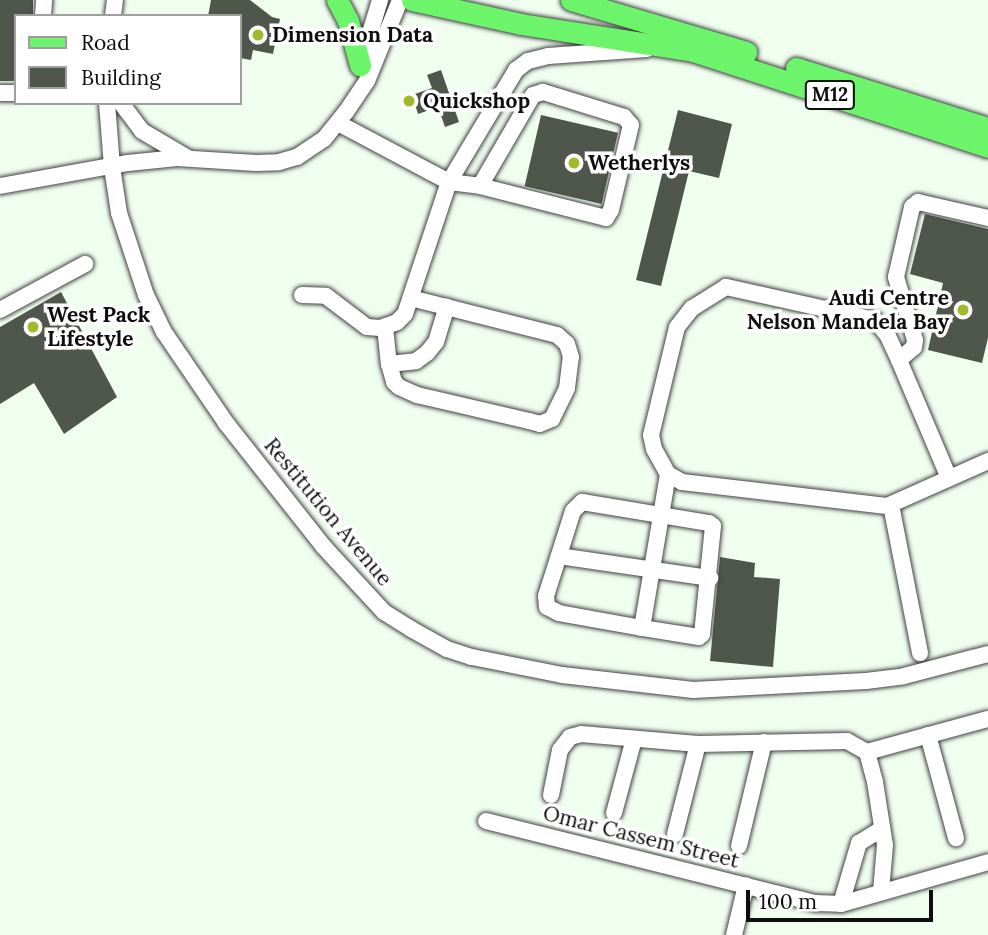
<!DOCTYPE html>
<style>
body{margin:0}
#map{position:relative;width:988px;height:935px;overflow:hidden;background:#f0fef0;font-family:Lora,serif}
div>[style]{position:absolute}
.building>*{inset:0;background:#4f564b;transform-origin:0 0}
.roads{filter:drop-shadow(0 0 2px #414141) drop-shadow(0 0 2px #414141)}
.minor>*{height:16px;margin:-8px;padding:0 8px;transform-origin:8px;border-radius:8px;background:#fff}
.major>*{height:21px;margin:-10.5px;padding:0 10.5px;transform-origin:10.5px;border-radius:10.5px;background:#6cf46a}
.dots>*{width:19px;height:19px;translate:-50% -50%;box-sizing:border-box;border:4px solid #fff;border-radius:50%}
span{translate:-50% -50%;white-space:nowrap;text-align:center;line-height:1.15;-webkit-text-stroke:7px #fff;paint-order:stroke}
.shield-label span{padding:2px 5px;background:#fff;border:2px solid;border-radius:5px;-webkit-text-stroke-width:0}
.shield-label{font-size:19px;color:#0e0e0e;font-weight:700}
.poi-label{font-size:21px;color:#0e0e0e;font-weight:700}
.left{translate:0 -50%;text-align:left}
.right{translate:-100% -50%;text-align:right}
.street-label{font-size:21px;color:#0e0e0e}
.legend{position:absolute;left:14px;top:14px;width:228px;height:91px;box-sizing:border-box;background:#fff;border:2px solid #9f9f9f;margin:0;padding:9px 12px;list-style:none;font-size:21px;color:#0e0e0e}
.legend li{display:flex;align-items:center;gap:14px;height:35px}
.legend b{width:35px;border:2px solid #9f9f9f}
.scale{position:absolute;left:746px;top:890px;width:187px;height:32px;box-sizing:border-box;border:4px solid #0e0e0e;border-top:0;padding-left:9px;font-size:21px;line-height:24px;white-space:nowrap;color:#0e0e0e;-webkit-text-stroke:5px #fff;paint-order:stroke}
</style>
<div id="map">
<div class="building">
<div style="clip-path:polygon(0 0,33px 0,33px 16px,16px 16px,16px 81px,0 81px)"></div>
<div style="clip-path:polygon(211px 0,250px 0,272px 17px,280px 19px,273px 54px,253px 50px,251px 60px,240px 58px,240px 16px,208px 16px)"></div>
<div style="clip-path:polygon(441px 70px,459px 122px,445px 127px,438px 107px,418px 114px,412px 95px,432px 88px,427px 75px)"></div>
<div style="clip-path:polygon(678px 110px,732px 124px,719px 178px,689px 171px,661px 286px,636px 280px)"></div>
<div style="left:541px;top:115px;width:79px;height:73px;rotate:13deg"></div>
<div style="clip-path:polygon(925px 214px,988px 229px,988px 338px,982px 363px,928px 350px,943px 283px,910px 274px)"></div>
<div style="clip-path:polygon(61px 292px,117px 397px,64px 434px,34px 383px,0 404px,0 327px)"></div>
<div style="clip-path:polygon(720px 557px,755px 563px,754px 577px,780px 579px,773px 667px,710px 661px)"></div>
</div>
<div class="roads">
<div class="minor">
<div style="left:43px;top:16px;width:16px;rotate:-86deg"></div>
<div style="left:113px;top:16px;width:16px;rotate:-83deg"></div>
<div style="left:360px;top:66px;width:69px;rotate:-73.1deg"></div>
<div style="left:0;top:93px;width:16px"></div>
<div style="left:107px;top:103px;width:64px;rotate:85.5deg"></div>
<div style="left:112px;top:167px;width:47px;rotate:81.3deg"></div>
<div style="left:119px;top:213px;width:86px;rotate:71.8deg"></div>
<div style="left:146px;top:295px;width:41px;rotate:64.1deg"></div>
<div style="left:164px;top:332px;width:110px;rotate:55.7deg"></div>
<div style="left:226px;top:423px;width:157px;rotate:51.7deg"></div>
<div style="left:323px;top:546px;width:90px;rotate:47.3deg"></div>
<div style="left:384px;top:612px;width:32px;rotate:32deg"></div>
<div style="left:411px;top:629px;width:41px;rotate:29.1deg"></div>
<div style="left:447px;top:649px;width:26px;rotate:18deg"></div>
<div style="left:472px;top:657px;width:92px;rotate:11.3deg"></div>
<div style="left:562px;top:675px;width:132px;rotate:6.5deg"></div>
<div style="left:693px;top:690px;width:173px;rotate:-3deg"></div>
<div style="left:866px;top:681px;width:38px;rotate:-7deg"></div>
<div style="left:904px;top:676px;width:87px;rotate:-14.7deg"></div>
<div style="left:121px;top:103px;width:35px;rotate:53deg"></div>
<div style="left:142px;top:131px;width:53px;rotate:30.4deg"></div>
<div style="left:338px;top:123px;width:126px;rotate:28deg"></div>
<div style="left:449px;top:182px;width:31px;rotate:7deg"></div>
<div style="left:480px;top:186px;width:130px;rotate:14.3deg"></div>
<div style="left:606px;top:218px;width:9px;rotate:-58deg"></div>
<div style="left:611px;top:210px;width:87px;rotate:-76.8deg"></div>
<div style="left:631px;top:125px;width:11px;rotate:-131deg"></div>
<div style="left:624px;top:117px;width:85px;rotate:-162.8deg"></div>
<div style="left:543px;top:92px;width:10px;rotate:163deg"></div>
<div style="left:533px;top:95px;width:105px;rotate:120.2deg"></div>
<div style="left:0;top:186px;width:130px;rotate:-10.2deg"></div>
<div style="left:128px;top:163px;width:49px;rotate:-5.8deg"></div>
<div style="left:177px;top:158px;width:79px;rotate:3.6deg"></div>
<div style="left:256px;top:163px;width:23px;rotate:-2deg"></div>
<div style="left:279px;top:162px;width:19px;rotate:-16deg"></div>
<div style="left:297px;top:157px;width:32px;rotate:-34deg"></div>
<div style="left:324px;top:139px;width:35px;rotate:-51deg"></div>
<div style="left:346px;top:112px;width:37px;rotate:-56deg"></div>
<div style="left:367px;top:81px;width:87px;rotate:-67.8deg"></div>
<div style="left:302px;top:295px;width:24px;rotate:2deg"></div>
<div style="left:326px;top:296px;width:51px;rotate:37.1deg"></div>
<div style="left:367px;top:327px;width:13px;rotate:4deg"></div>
<div style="left:380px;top:328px;width:18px;rotate:-19deg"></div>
<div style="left:397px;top:322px;width:11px;rotate:-45deg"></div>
<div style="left:405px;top:314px;width:139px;rotate:-71.6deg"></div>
<div style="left:449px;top:182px;width:131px;rotate:-59.1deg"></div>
<div style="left:516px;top:70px;width:15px;rotate:-37deg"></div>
<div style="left:528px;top:61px;width:21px;rotate:-14deg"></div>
<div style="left:548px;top:56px;width:99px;rotate:-4deg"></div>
<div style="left:0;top:310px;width:97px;rotate:-28.4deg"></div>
<div style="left:385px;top:327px;width:37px;rotate:84deg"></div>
<div style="left:389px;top:364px;width:19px;rotate:74deg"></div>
<div style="left:394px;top:382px;width:7px;rotate:45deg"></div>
<div style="left:399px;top:387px;width:20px;rotate:24deg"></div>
<div style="left:417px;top:395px;width:115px;rotate:13.1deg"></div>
<div style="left:529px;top:421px;width:11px;rotate:15deg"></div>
<div style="left:540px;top:424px;width:13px;rotate:-23deg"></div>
<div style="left:552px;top:419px;width:34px;rotate:-64deg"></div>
<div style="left:567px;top:388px;width:31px;rotate:-83deg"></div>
<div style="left:571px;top:357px;width:14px;rotate:-107deg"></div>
<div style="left:567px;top:344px;width:13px;rotate:-138deg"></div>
<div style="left:557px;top:335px;width:151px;rotate:-165.8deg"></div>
<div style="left:899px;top:360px;width:20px;rotate:-41deg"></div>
<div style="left:914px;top:347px;width:7px;rotate:-82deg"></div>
<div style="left:915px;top:340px;width:66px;rotate:-106.8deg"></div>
<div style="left:896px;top:277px;width:72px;rotate:-77.1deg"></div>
<div style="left:912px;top:207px;width:8px;rotate:-40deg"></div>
<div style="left:918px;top:202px;width:72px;rotate:12.9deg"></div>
<div style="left:389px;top:364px;width:27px;rotate:-6deg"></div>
<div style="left:416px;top:361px;width:14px;rotate:-36deg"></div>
<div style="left:427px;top:353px;width:14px;rotate:-51deg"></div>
<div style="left:436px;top:342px;width:37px;rotate:-73deg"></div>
<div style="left:949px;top:478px;width:128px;rotate:-113deg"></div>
<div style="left:899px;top:360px;width:26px;rotate:-115deg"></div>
<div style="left:888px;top:336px;width:21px;rotate:-129deg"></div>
<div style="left:875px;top:320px;width:153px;rotate:-167.5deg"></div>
<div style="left:726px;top:287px;width:40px;rotate:148deg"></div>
<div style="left:692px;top:308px;width:24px;rotate:128deg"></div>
<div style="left:677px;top:327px;width:111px;rotate:103.5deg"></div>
<div style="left:651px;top:435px;width:14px;rotate:78deg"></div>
<div style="left:654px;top:449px;width:29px;rotate:61deg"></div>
<div style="left:668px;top:474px;width:16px;rotate:30deg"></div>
<div style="left:682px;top:482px;width:206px;rotate:6.7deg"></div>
<div style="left:887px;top:506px;width:111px;rotate:-24deg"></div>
<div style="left:582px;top:502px;width:129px;rotate:9.4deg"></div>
<div style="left:709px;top:523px;width:5px;rotate:37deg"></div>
<div style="left:713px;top:526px;width:109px;rotate:95.8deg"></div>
<div style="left:702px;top:634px;width:4px;rotate:135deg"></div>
<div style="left:699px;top:637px;width:58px;rotate:-171deg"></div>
<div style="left:642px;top:628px;width:84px;rotate:-169.8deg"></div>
<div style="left:559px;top:613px;width:13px;rotate:-153deg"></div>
<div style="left:547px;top:607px;width:11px;rotate:-95deg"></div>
<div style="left:546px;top:596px;width:89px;rotate:-72.4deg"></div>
<div style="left:573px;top:511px;width:13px;rotate:-45deg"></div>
<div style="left:891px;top:505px;width:151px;rotate:78.9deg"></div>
<div style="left:559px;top:556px;width:153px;rotate:8.3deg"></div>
<div style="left:642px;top:628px;width:156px;rotate:-80.4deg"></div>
<div style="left:928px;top:735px;width:107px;rotate:74.8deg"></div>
<div style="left:867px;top:752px;width:125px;rotate:-15.3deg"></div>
<div style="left:551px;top:795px;width:46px;rotate:-78.7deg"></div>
<div style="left:560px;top:750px;width:16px;rotate:-52deg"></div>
<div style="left:570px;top:737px;width:11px;rotate:-15deg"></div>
<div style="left:581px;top:734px;width:117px;rotate:4.9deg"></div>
<div style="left:698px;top:744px;width:149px;rotate:-1.2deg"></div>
<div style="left:847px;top:741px;width:23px;rotate:29deg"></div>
<div style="left:867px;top:752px;width:31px;rotate:75deg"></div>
<div style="left:875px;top:782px;width:64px;rotate:81deg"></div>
<div style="left:885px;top:845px;width:47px;rotate:94.9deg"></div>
<div style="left:614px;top:813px;width:77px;rotate:-74.9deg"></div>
<div style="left:486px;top:821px;width:340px;rotate:14deg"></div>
<div style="left:816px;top:903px;width:25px;rotate:2deg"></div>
<div style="left:841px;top:904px;width:153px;rotate:-15.9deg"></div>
<div style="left:675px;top:834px;width:93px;rotate:-75.7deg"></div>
<div style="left:739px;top:846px;width:107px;rotate:-76.5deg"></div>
<div style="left:841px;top:904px;width:64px;rotate:-73.6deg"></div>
<div style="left:859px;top:843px;width:26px;rotate:-32deg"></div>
<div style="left:734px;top:935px;width:51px;rotate:-76.5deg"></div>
</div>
<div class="major">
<div style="left:337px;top:0;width:24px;rotate:62deg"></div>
<div style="left:348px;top:21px;width:46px;rotate:74.7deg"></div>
<div style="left:412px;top:0;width:112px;rotate:12.4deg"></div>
<div style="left:521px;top:24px;width:174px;rotate:8.9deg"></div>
<div style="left:693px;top:51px;width:310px;rotate:18deg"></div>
<div style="left:571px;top:0;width:183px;rotate:16.5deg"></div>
<div style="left:796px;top:68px;width:201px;rotate:17.4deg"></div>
</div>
</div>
<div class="dots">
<div style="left:258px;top:35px;background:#a0ba2a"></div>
<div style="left:409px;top:101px;background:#a0ba2a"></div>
<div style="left:574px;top:163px;background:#a0ba2a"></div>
<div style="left:963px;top:310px;background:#a0ba2a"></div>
<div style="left:33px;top:327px;background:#a0ba2a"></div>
</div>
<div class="shield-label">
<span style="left:830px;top:95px">M12</span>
</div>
<div class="poi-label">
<span class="left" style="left:272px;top:35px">Dimension Data</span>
<span class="left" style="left:423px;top:101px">Quickshop</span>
<span class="left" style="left:588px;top:163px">Wetherlys</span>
<span class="right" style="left:949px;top:310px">Audi Centre<br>Nelson Mandela Bay</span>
<span class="left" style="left:47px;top:327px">West Pack<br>Lifestyle</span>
</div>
<div class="street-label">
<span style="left:328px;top:512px;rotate:50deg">Restitution Avenue</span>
<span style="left:641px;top:837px;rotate:14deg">Omar Cassem Street</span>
</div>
<ul class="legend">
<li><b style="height:9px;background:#6cf46a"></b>Road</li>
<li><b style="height:19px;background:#4f564b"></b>Building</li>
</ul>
<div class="scale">100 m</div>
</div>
